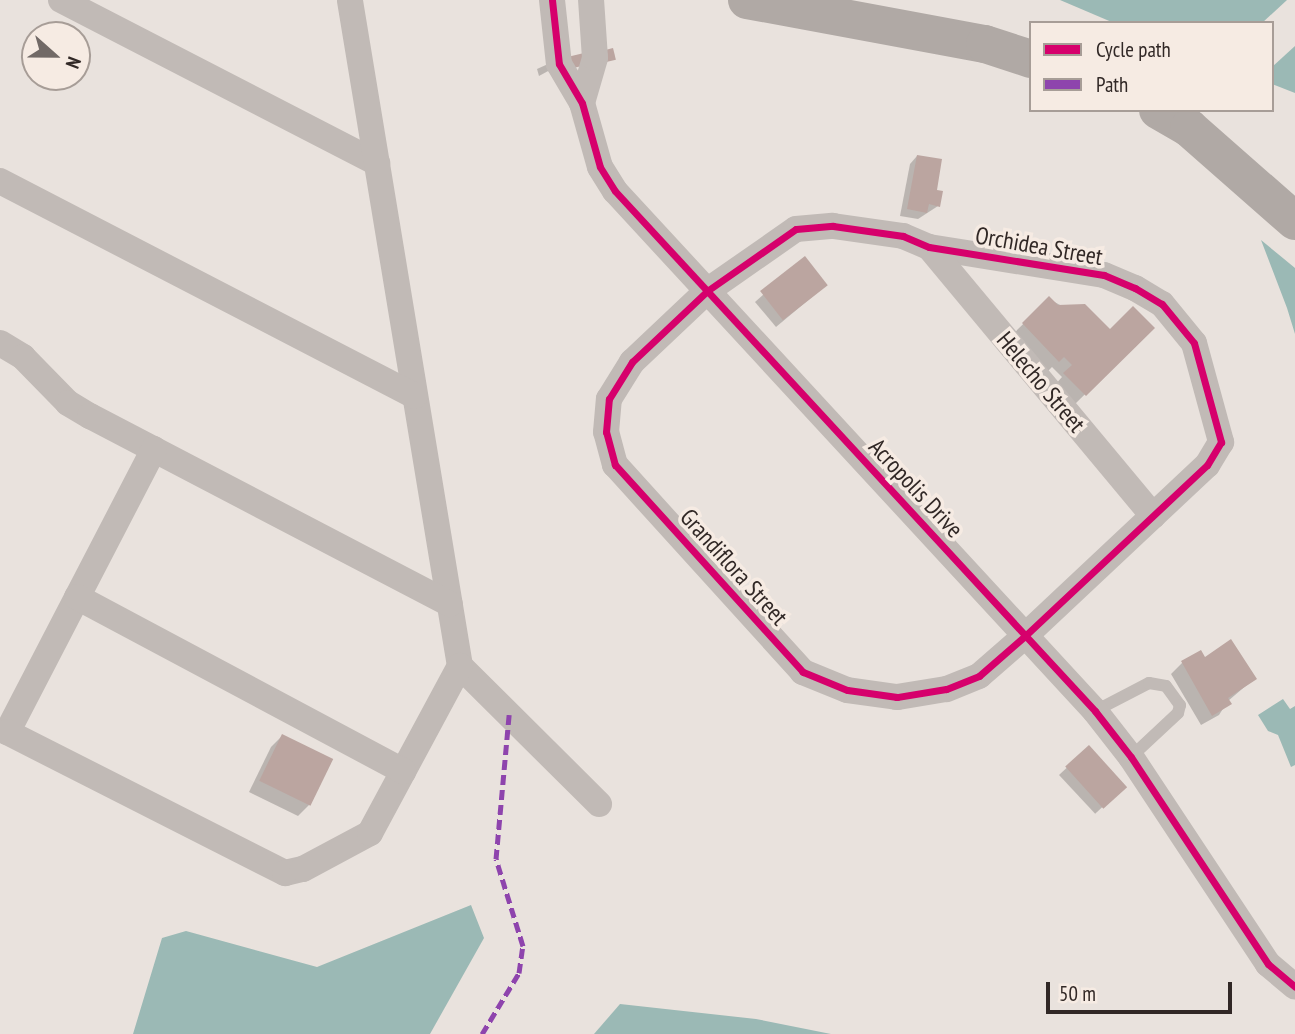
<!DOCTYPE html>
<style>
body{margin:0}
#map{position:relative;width:1295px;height:1034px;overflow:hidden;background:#e9e2dd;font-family:"PT Sans Narrow",sans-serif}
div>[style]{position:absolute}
.water>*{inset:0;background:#9bb9b5}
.shadow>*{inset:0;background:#0003;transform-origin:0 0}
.building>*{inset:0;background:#bba5a0;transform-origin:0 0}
.lane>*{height:12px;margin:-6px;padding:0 6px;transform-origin:6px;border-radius:6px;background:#c1bab6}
.street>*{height:26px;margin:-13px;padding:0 13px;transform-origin:13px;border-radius:13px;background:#c1bab6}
.primary>*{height:38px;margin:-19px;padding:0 19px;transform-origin:19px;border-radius:19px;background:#b0a9a5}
.quiet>*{height:5px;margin-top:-2.5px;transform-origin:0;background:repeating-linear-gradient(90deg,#8e44ad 0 10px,transparent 0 15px)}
.cycleway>*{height:7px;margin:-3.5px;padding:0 3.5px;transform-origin:3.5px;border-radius:3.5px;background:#d6006c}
span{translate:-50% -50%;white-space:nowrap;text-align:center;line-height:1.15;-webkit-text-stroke:7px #f6ebe3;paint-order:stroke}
.street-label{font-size:24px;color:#312826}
.legend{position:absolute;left:1029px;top:21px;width:245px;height:91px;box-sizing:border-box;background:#f6ebe3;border:2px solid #a79d97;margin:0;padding:9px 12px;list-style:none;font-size:21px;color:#312826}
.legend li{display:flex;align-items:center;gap:14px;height:35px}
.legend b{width:35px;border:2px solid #a79d97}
.north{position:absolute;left:21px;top:21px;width:70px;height:70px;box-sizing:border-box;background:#f6ebe3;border:2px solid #a79d97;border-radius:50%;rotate:111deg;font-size:19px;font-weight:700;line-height:28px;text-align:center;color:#312826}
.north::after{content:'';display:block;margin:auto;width:24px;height:32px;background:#716966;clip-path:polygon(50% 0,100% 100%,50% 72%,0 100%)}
.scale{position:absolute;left:1046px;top:982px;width:186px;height:32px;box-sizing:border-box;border:4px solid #312826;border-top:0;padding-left:9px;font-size:21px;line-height:24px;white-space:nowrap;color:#312826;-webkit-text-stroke:5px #f6ebe3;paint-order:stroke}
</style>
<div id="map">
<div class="water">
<div style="clip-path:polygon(1060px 0,1287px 0,1262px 23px,1114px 23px)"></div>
<div style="clip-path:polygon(1295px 46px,1295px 93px,1272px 84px,1272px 67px)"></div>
<div style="clip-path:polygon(1261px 240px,1295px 268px,1295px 334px,1287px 308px)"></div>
<div style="clip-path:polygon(1283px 699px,1290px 709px,1295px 706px,1295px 765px,1291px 767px,1278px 735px,1268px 731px,1258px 715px)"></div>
<div style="clip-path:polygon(471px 905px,484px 938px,430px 1034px,133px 1034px,162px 938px,186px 931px,317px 967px)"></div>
<div style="clip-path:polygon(620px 1004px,756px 1019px,831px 1034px,594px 1034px)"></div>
</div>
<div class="shadow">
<div style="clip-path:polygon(548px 64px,550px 70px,539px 76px,537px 69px)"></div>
<div style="clip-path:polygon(917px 156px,938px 206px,918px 219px,900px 216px,910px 164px)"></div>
<div style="clip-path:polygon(804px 259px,819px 291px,776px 327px,755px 302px)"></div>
<div style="clip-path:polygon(1049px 299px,1110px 332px,1152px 328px,1073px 406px,1054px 386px,1062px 377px,1052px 367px,1047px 372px,1012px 335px)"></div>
<div style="clip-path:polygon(1204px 659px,1255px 678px,1228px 701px,1219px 715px,1201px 725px,1171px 674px,1182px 663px)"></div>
<div style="clip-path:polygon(282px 736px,309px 805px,298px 816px,249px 792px,271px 747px)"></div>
<div style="left:1089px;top:747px;width:53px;height:41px;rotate:47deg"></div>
</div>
<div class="building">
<div style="left:613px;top:48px;width:12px;height:10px;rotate:76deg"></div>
<div style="left:584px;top:53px;width:12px;height:16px;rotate:76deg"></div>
<div style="clip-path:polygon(917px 155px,942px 159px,937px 190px,943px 191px,940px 207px,929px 204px,927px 213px,907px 209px)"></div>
<div style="left:805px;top:256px;width:37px;height:57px;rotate:52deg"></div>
<div style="clip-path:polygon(1049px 296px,1058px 305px,1085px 304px,1110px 329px,1133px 306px,1155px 328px,1086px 396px,1063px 373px,1072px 365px,1064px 357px,1059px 362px,1022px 323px)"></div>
<div style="clip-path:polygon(1231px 639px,1257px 679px,1228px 698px,1232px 704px,1212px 716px,1181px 661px,1201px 650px,1205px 657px)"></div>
<div style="left:282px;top:734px;width:57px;height:52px;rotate:26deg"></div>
<div style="left:1089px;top:745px;width:57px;height:32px;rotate:48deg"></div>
</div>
<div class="lane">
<div style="left:1095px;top:711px;width:61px;rotate:-27.4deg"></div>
<div style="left:1149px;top:683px;width:17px;rotate:10deg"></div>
<div style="left:1166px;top:686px;width:24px;rotate:54deg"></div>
<div style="left:1180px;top:705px;width:8px;rotate:104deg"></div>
<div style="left:1178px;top:713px;width:64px;rotate:136.9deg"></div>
</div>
<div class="street">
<div style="left:61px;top:0;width:356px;rotate:27.3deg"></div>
<div style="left:552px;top:0;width:64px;rotate:83.8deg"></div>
<div style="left:559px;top:64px;width:45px;rotate:59.5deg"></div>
<div style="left:582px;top:103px;width:66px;rotate:74.3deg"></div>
<div style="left:600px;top:167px;width:28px;rotate:58deg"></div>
<div style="left:615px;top:191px;width:708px;rotate:47.29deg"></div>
<div style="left:1095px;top:711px;width:58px;rotate:52deg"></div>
<div style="left:1131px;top:757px;width:248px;rotate:56.5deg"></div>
<div style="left:1268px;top:964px;width:35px;rotate:40deg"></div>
<div style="left:350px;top:1px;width:674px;rotate:80.61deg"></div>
<div style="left:460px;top:666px;width:196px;rotate:44.8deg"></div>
<div style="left:582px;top:103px;width:47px;rotate:-73.9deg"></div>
<div style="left:595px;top:58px;width:58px;rotate:-93.9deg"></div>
<div style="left:0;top:181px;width:467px;rotate:27.4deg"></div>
<div style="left:833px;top:226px;width:71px;rotate:8.1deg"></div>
<div style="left:903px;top:236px;width:28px;rotate:23deg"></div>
<div style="left:929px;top:247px;width:177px;rotate:9.1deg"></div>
<div style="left:1104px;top:275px;width:34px;rotate:23deg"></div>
<div style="left:1135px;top:288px;width:31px;rotate:31deg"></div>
<div style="left:1162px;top:304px;width:50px;rotate:50.6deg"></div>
<div style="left:1194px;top:343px;width:103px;rotate:74.7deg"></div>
<div style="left:1221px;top:442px;width:27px;rotate:121deg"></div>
<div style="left:1207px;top:465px;width:248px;rotate:136.8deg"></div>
<div style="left:1026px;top:635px;width:62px;rotate:138.9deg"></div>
<div style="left:979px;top:676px;width:35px;rotate:158deg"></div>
<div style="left:946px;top:689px;width:50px;rotate:170.7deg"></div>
<div style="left:897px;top:697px;width:50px;rotate:-172deg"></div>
<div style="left:847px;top:690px;width:48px;rotate:-157.8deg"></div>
<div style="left:803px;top:672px;width:280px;rotate:-132.2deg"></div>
<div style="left:615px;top:465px;width:34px;rotate:-105deg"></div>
<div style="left:606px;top:432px;width:33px;rotate:-85deg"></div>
<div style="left:609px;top:399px;width:44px;rotate:-58.1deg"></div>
<div style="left:632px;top:362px;width:103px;rotate:-43.4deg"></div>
<div style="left:707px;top:291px;width:108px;rotate:-34.9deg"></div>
<div style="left:796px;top:229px;width:37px;rotate:-5deg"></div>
<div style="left:929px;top:247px;width:350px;rotate:50.2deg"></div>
<div style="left:0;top:343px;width:27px;rotate:31deg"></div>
<div style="left:23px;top:357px;width:64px;rotate:45.6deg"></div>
<div style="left:68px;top:403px;width:26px;rotate:31deg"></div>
<div style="left:90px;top:416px;width:406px;rotate:27.6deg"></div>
<div style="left:154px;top:449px;width:319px;rotate:117.4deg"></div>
<div style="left:7px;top:732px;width:312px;rotate:26.9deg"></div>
<div style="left:285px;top:873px;width:18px;rotate:-13deg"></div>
<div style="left:303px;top:869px;width:76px;rotate:-28.2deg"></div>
<div style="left:370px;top:833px;width:190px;rotate:-61.7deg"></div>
<div style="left:77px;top:597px;width:370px;rotate:28.1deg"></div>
</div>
<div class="primary">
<div style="left:747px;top:0;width:242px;rotate:10.5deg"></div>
<div style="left:985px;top:44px;width:48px;rotate:18.1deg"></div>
<div style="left:1158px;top:110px;width:36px;rotate:30deg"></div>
<div style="left:1189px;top:128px;width:141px;rotate:41.3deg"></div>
</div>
<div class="quiet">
<div style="left:482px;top:1034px;width:71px;rotate:-58.8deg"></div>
<div style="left:519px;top:973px;width:27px;rotate:-82deg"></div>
<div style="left:523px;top:946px;width:91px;rotate:-107.2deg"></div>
<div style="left:496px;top:859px;width:145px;rotate:-84.8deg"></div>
</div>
<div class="cycleway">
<div style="left:552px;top:0;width:64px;rotate:83.8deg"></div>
<div style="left:559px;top:64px;width:45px;rotate:59.5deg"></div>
<div style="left:582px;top:103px;width:66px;rotate:74.3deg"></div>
<div style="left:600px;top:167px;width:28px;rotate:58deg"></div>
<div style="left:615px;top:191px;width:708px;rotate:47.29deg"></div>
<div style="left:1095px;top:711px;width:58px;rotate:52deg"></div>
<div style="left:1131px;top:757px;width:248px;rotate:56.5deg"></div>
<div style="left:1268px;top:964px;width:35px;rotate:40deg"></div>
<div style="left:833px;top:226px;width:71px;rotate:8.1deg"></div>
<div style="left:903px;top:236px;width:28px;rotate:23deg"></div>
<div style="left:929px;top:247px;width:177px;rotate:9.1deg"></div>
<div style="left:1104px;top:275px;width:34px;rotate:23deg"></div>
<div style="left:1135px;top:288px;width:31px;rotate:31deg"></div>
<div style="left:1162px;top:304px;width:50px;rotate:50.6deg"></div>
<div style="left:1194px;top:343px;width:103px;rotate:74.7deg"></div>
<div style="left:1221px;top:442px;width:27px;rotate:121deg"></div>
<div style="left:1207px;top:465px;width:248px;rotate:136.8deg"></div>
<div style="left:1026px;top:635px;width:62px;rotate:138.9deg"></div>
<div style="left:979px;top:676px;width:35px;rotate:158deg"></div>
<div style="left:946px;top:689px;width:50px;rotate:170.7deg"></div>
<div style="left:897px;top:697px;width:50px;rotate:-172deg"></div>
<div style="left:847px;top:690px;width:48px;rotate:-157.8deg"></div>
<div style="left:803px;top:672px;width:280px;rotate:-132.2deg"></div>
<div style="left:615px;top:465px;width:34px;rotate:-105deg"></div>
<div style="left:606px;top:432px;width:33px;rotate:-85deg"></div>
<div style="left:609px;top:399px;width:44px;rotate:-58.1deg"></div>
<div style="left:632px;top:362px;width:103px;rotate:-43.4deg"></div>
<div style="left:707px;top:291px;width:108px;rotate:-34.9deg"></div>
<div style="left:796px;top:229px;width:37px;rotate:-5deg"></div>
</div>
<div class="street-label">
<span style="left:1039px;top:246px;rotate:10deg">Orchidea Street</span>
<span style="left:1041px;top:382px;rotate:50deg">Helecho Street</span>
<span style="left:916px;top:488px;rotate:47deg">Acropolis Drive</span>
<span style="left:734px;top:567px;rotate:48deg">Grandiflora Street</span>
</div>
<ul class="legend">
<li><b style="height:9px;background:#d6006c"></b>Cycle path</li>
<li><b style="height:9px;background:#8e44ad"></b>Path</li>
</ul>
<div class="north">N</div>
<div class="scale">50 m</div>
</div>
